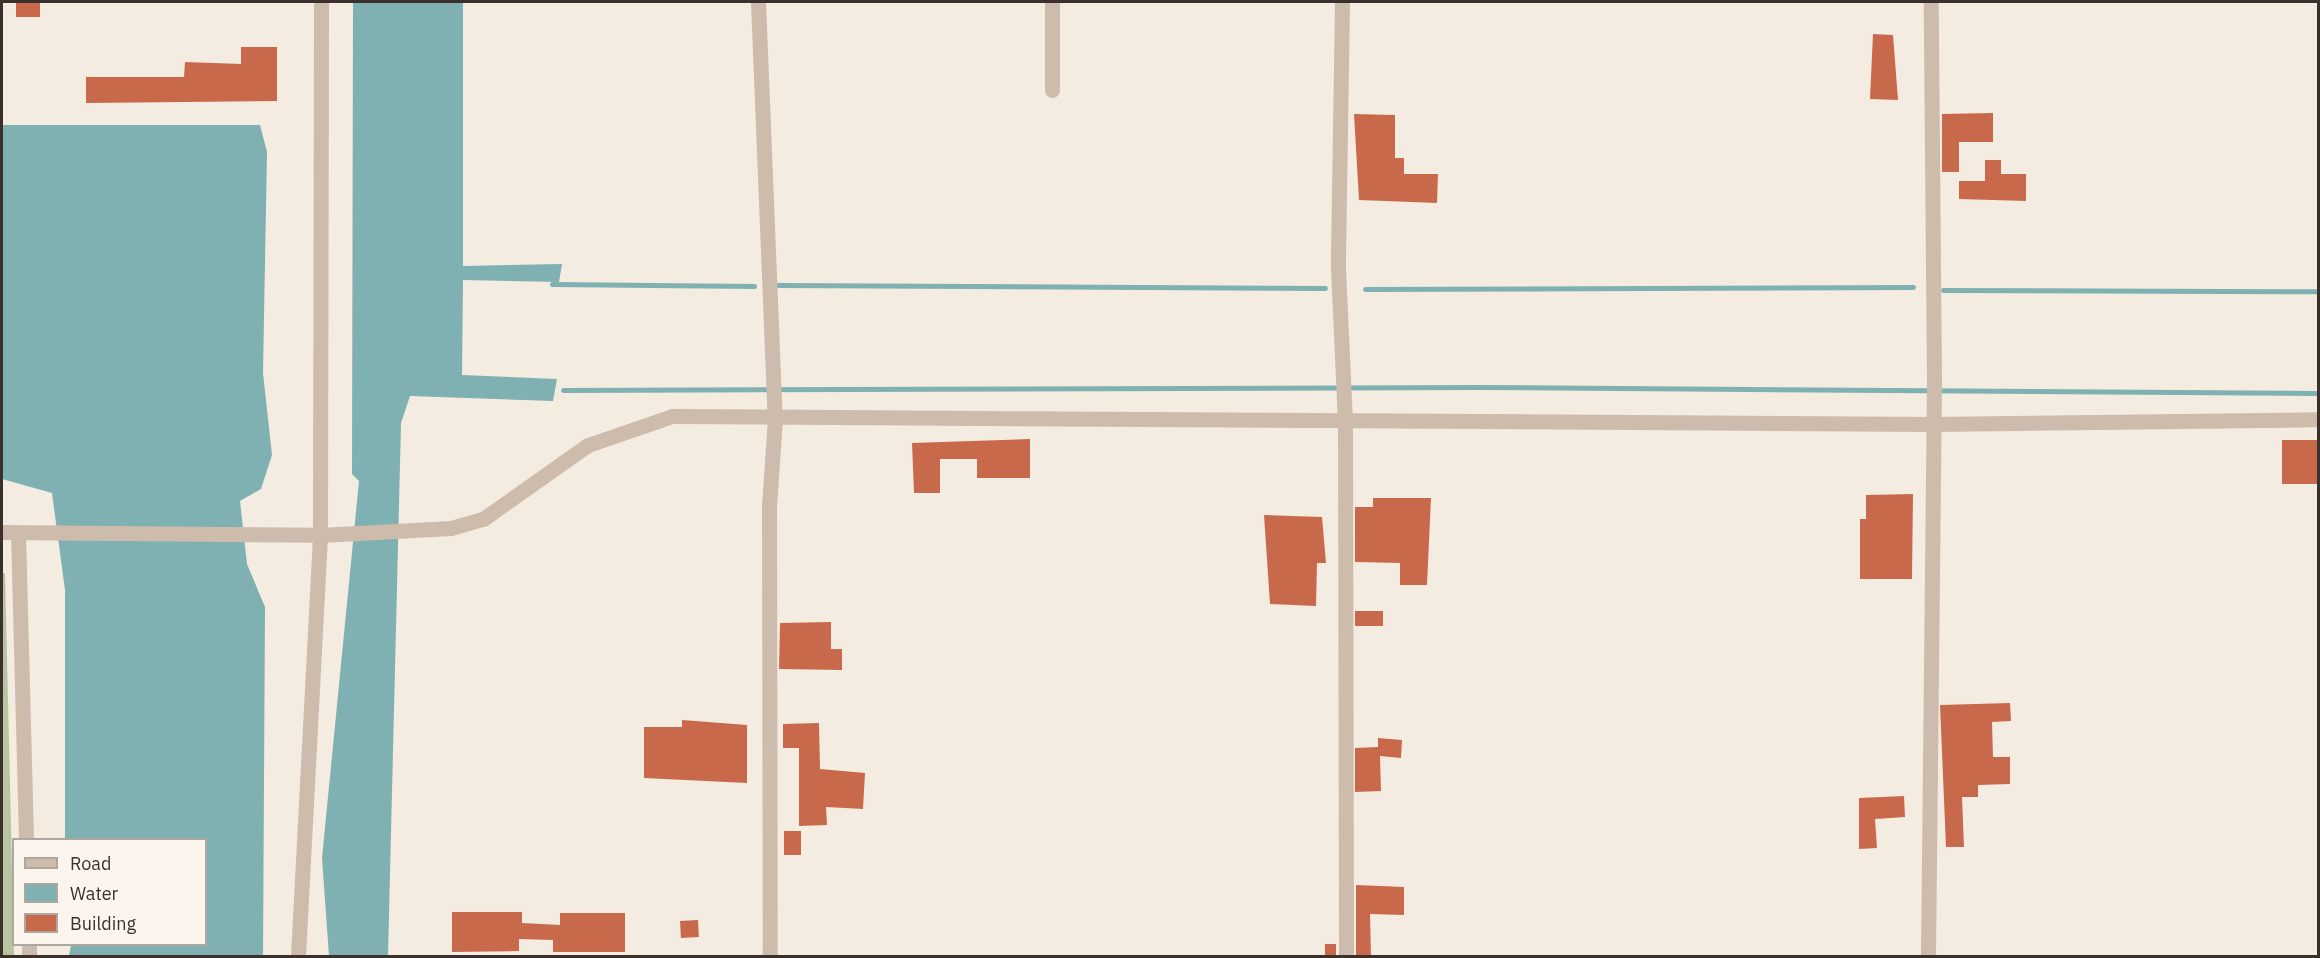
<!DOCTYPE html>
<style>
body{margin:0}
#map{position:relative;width:2320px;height:958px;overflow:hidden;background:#f4ebe1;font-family:"IBM Plex Sans",sans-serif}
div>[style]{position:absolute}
.green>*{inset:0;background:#b8c4a0}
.water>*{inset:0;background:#7fb0b2}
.stream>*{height:5px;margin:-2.5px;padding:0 2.5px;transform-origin:2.5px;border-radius:2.5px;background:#7fb0b2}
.building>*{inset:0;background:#c8694b;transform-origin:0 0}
.minor>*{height:15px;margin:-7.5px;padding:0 7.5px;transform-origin:7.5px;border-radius:7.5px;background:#cdbbac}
span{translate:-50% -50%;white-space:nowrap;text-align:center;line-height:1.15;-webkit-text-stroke:4.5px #fbf5ee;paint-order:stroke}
.frame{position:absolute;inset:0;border:3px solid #3b302b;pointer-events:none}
.legend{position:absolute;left:12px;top:838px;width:195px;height:108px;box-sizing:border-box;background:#fbf5ee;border:2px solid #aea6a0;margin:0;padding:8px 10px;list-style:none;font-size:18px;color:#3b302b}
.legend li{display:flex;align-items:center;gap:12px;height:30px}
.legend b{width:30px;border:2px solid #aea6a0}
</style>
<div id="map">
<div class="green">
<div style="clip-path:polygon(2px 573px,5px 573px,14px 956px,2px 956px)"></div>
</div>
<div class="water">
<div style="clip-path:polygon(353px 2px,463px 2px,463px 266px,562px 264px,559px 282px,463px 280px,462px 375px,557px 379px,553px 401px,410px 396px,401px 423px,388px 956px,329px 956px,322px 858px,359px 481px,352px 474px)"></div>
<div style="clip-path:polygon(2px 125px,260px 125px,267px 152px,263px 373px,272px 455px,261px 489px,240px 501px,247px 564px,265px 607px,263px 956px,69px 956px,71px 945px,206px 944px,206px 840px,65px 839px,65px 590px,52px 493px,2px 479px)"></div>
</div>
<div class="stream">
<div style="left:552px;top:284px;width:202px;rotate:0.6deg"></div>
<div style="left:778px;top:285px;width:547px;rotate:0.31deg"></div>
<div style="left:1365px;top:289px;width:548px;rotate:-0.21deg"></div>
<div style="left:1943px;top:290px;width:375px;rotate:0.2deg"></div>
<div style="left:563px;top:390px;width:914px;rotate:-0.19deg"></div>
<div style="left:1477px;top:387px;width:841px;rotate:0.41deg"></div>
</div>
<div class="building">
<div style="left:16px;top:2px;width:24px;height:15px"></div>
<div style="clip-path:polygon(1873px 34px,1893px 35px,1898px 100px,1870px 99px)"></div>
<div style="clip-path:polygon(241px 47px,277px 47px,277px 101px,86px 103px,86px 77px,184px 77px,185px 62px,241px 64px)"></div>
<div style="clip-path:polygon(1993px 113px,1993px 142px,1959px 142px,1959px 172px,1942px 172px,1942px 114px)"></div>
<div style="clip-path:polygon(1354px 114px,1395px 115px,1395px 158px,1404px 158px,1404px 174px,1438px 174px,1437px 203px,1359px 200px)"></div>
<div style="clip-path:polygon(1985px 160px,2001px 160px,2001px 174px,2026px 174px,2026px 201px,1959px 199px,1959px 181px,1985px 181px)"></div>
<div style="clip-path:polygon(1030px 439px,1030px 478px,977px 478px,977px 459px,940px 459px,940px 493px,914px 493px,912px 443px)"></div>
<div style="left:2282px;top:440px;width:37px;height:44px"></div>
<div style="clip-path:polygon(1913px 494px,1912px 579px,1860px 579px,1860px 519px,1866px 519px,1866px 495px)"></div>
<div style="clip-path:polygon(1373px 498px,1431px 498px,1427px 585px,1400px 585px,1400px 563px,1355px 562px,1355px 507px,1373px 507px)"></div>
<div style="clip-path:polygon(1264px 515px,1322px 517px,1326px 563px,1317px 563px,1316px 606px,1270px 604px)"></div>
<div style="left:1355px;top:611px;width:28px;height:15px"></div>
<div style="clip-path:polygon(831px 622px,831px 649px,842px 649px,842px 670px,779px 669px,780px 623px)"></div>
<div style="clip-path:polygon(2010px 703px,2011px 721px,1992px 722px,1993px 757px,2010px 757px,2010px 784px,1978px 785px,1978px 797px,1962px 797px,1964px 847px,1946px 847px,1940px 705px)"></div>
<div style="clip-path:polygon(682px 720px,747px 725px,747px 783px,644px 778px,644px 727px,682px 727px)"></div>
<div style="clip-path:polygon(819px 723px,820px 769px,865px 773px,863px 809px,826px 807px,827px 825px,799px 826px,799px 748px,783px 748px,783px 724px)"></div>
<div style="clip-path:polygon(1378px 738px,1402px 740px,1401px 758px,1380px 756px,1381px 791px,1355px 792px,1355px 748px,1378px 747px)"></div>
<div style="clip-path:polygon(1904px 796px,1905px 817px,1875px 819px,1877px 848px,1859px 849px,1859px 798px)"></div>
<div style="left:784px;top:831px;width:17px;height:24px"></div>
<div style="clip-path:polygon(1356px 885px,1404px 887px,1404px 915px,1370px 914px,1371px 957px,1356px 957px)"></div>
<div style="clip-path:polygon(452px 912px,522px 912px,522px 923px,560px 925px,560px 913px,625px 913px,625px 952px,553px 952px,553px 940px,519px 939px,519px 951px,452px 952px)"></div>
<div style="left:698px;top:920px;width:17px;height:18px;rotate:87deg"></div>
<div style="left:1325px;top:944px;width:11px;height:13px"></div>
</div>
<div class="minor">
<div style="left:758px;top:2px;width:416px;rotate:87.7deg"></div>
<div style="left:775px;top:418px;width:87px;rotate:93.9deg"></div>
<div style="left:769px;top:505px;width:451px;rotate:89.9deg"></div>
<div style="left:1052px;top:2px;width:88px;rotate:90deg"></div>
<div style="left:1342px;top:2px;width:266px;rotate:90.9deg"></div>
<div style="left:1338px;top:268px;width:152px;rotate:87.4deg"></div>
<div style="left:1345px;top:420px;width:536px;rotate:89.89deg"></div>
<div style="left:2px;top:532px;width:318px;rotate:0.5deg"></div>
<div style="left:320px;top:535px;width:131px;rotate:-3.1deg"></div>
<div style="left:451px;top:528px;width:33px;rotate:-16deg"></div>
<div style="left:483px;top:519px;width:128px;rotate:-35.2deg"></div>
<div style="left:588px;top:445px;width:89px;rotate:-19deg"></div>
<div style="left:672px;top:416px;width:1261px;rotate:0.36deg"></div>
<div style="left:1933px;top:424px;width:385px;rotate:-0.7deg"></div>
<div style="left:18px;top:533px;width:307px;rotate:88.5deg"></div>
<div style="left:29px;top:944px;width:12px;rotate:90deg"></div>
<div style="left:298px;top:956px;width:422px;rotate:-87deg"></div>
<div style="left:320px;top:535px;width:533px;rotate:-89.89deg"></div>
<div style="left:1928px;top:956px;width:575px;rotate:-89.4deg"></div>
<div style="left:1934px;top:381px;width:379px;rotate:-90.5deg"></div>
</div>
<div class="frame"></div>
<ul class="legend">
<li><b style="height:8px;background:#cdbbac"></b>Road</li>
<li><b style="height:16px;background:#7fb0b2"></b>Water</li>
<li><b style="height:16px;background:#c8694b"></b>Building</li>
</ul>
</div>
